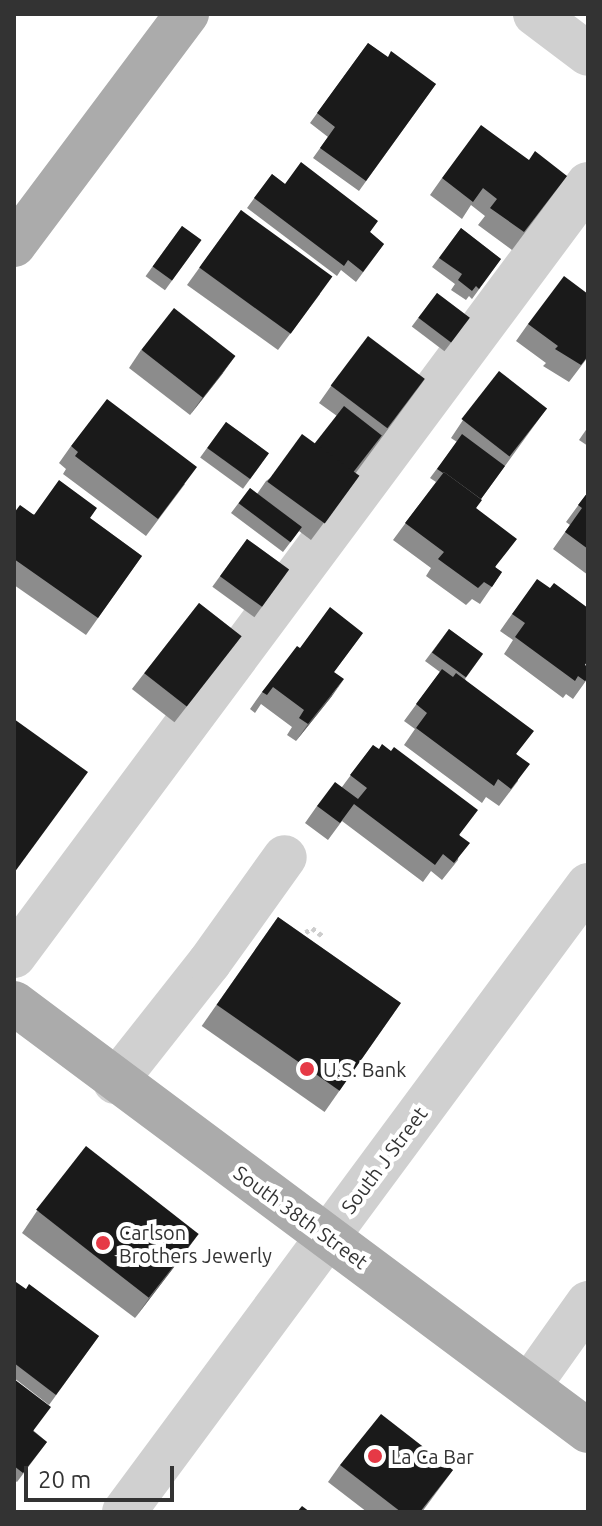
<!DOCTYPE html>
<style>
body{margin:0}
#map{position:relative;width:602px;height:1526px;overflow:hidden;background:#fff;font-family:Ubuntu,sans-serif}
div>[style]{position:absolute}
.path>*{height:5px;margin-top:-2.5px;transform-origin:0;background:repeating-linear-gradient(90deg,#cdcdcd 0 4px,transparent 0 8px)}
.minor>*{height:44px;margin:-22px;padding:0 22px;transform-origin:22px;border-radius:22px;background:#d0d0d0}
.major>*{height:44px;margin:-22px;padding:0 22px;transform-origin:22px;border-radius:22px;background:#ababab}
.wall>*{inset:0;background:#8c8c8c;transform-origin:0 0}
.shaded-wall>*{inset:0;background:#5f5f5f}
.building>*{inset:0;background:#1a1a1a;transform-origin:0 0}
.dots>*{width:22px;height:22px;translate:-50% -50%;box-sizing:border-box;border:4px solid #fff;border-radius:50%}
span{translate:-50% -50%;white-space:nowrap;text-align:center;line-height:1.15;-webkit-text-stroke:8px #fff;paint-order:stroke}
.poi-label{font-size:20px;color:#333}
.left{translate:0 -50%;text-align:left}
.street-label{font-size:20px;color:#333}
.frame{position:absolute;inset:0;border:16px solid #333;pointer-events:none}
.scale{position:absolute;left:24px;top:1466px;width:150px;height:36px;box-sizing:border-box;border:4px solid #333;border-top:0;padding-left:10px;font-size:24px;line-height:28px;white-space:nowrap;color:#333;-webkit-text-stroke:6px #fff;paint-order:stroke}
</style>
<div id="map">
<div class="path">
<div style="left:299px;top:937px;width:16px;rotate:-35deg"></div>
<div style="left:312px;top:928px;width:15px;rotate:37deg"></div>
</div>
<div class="minor">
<div style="left:535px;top:14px;width:66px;rotate:37deg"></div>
<div style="left:14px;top:956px;width:962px;rotate:-53.37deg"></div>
<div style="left:115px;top:1082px;width:152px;rotate:-51.7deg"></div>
<div style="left:209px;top:963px;width:130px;rotate:-54.4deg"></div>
<div style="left:529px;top:1386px;width:102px;rotate:-54.6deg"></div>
<div style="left:124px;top:1512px;width:780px;rotate:-53.5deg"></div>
</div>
<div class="major">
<div style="left:14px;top:245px;width:289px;rotate:-53.2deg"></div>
<div style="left:14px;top:1003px;width:716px;rotate:36.71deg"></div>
</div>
<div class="wall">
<div style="clip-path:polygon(368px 43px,387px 57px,436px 84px,359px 191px,313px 158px,328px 137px,310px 123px)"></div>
<div style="clip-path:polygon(529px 160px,567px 176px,512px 250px,478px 225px,485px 216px,471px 205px,462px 219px,430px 195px,442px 178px)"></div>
<div style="clip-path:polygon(272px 174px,285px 184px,370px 232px,384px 244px,356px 282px,341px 270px,337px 276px,247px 208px)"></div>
<div style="clip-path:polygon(241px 210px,320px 294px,278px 350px,187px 285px)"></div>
<div style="left:182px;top:226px;width:24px;height:62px;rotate:36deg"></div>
<div style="clip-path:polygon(461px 228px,501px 259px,472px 299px,469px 296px,466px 300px,451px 290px,455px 284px,432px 267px)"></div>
<div style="left:437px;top:293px;width:41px;height:42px;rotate:37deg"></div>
<div style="clip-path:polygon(588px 294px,588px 357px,569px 382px,543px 366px,546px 363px,516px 341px,528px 324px)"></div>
<div style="clip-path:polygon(141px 350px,223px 373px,190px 415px,129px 368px)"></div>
<div style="clip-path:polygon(425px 379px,355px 474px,359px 476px,311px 540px,299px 531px,283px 552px,231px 513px,250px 488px,257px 494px,266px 481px,316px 445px,337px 416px,319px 403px,331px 386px)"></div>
<div style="clip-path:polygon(547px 408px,481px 499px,476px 508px,496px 568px,502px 572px,480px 604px,472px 599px,466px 605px,426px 576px,431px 568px,393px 540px,436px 482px,430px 478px,457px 442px,451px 438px,463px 420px)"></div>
<div style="left:226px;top:422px;width:53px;height:44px;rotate:36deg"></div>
<div style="clip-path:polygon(588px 427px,588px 446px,579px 440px)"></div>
<div style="clip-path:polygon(71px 446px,185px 484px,146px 536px,63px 474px,66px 469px,59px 463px)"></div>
<div style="clip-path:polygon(588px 492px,588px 575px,553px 549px,570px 525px,566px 522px)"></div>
<div style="clip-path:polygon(14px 513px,90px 518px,142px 556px,86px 635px,14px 585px)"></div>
<div style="left:247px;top:539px;width:52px;height:59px;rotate:36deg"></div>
<div style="clip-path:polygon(550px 588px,585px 665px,588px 678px,573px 699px,566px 694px,563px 698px,504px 654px,513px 640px,500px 631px,512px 614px)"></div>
<div style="left:199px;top:603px;width:54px;height:109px;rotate:38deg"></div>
<div style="clip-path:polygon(449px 629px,483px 654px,465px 679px,517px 755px,518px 781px,499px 806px,486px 797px,482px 803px,404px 745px,415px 729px,404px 721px,440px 672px,425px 661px)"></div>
<div style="clip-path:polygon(363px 633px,334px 672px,332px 696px,296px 741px,287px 735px,292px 727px,261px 704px,255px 713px,250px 709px,262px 692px,300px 648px)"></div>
<div style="clip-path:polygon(373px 745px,460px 835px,458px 860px,442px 880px,431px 871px,423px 882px,342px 821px,328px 840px,305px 823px,317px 806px,342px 787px)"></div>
<div style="left:278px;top:917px;width:150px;height:133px;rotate:35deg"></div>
<div style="clip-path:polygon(37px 1211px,184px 1254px,135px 1318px,22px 1233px)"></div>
<div style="clip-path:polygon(14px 1286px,99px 1336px,49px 1405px,14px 1378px)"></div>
<div style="clip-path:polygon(14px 1379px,34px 1431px,47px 1442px,17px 1482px,14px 1480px)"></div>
<div style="clip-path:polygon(340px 1465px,453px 1470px,422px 1512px,367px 1512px,328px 1482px)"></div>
</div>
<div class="shaded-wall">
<div style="clip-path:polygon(235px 356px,223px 373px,190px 415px,202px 398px)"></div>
<div style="clip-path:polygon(344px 679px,332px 696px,296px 741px,308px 724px)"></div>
<div style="clip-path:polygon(199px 1233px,184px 1254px,135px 1318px,150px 1297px)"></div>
</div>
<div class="building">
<div style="clip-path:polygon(368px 43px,388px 57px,391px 51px,436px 84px,366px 181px,320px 148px,335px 127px,317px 113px)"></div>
<div style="clip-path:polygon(481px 125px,529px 160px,535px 151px,567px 176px,524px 232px,490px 208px,497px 199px,483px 188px,473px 202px,442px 178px)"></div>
<div style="clip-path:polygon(301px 162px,378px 221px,370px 232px,384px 244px,363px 272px,348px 260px,344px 266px,254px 198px,272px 174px,285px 184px)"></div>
<div style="left:241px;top:210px;width:113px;height:71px;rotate:36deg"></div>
<div style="left:182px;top:226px;width:24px;height:50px;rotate:36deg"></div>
<div style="clip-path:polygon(461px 228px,501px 259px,479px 289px,476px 286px,472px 291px,458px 280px,462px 274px,439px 258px)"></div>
<div style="clip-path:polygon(564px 276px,588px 294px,588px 356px,581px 365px,555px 349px,558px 346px,528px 324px)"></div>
<div style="left:437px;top:293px;width:41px;height:31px;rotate:37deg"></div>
<div style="left:174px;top:308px;width:78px;height:53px;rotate:38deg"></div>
<div style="left:368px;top:336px;width:71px;height:62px;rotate:37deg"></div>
<div style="left:499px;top:371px;width:61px;height:61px;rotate:38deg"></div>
<div style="clip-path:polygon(107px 399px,197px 467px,158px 519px,75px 456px,78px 452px,71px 446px)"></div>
<div style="left:344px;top:406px;width:48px;height:48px;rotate:38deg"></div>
<div style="left:226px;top:422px;width:53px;height:32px;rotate:36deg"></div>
<div style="left:302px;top:434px;width:71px;height:59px;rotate:36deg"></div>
<div style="clip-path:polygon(462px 434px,505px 466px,481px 499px,444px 472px,443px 473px,437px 469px)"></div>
<div style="clip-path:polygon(444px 472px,482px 500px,476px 508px,517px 539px,495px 567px,502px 572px,492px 587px,484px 582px,478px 588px,438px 559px,444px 552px,405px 523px)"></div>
<div style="clip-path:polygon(59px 480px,97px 508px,90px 518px,142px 556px,98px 618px,14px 559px,14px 513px,20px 505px,34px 515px)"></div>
<div style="left:250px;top:488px;width:65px;height:19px;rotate:37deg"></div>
<div style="clip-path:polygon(588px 492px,588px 549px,565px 532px,582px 508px,578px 505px)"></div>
<div style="left:247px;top:539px;width:52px;height:46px;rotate:36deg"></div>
<div style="clip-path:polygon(537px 579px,550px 588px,554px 583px,588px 608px,588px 660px,585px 665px,588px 667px,588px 678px,585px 681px,578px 676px,575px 681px,515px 637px,525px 623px,512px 614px)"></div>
<div style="left:199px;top:603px;width:54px;height:89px;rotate:38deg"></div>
<div style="clip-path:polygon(330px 607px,363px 633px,334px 672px,344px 679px,308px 724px,299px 718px,304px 710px,273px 687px,267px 695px,262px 692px,297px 646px,300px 648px)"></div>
<div style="left:449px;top:629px;width:42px;height:29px;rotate:36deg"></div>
<div style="clip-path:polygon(442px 669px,453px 677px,456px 673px,534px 731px,516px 754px,530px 764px,511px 789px,498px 779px,494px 786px,416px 728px,427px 713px,416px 704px)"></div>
<div style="clip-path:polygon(14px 719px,88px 772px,14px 873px)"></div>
<div style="clip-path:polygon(382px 744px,391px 751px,394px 747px,478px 810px,459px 835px,470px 843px,454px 863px,443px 854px,435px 865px,354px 804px,340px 823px,317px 806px,335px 782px,358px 799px,367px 788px,350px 775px,373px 745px,379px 749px)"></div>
<div style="left:278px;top:917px;width:150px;height:107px;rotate:35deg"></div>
<div style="left:86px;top:1146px;width:143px;height:81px;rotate:38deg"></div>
<div style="clip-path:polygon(16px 1282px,26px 1289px,29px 1284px,99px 1336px,56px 1395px,14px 1363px,14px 1286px)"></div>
<div style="clip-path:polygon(14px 1379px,51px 1407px,33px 1431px,47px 1442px,23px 1473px,14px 1466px)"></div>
<div style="clip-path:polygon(381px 1414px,453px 1470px,420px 1512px,401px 1512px,340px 1465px)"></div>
<div style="clip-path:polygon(302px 1506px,310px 1512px,297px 1512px)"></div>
</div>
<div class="dots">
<div style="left:307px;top:1069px;background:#e63946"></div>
<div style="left:103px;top:1243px;background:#e63946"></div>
<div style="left:375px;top:1456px;background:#e63946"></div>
</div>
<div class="poi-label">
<span class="left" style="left:323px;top:1069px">U.S. Bank</span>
<span class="left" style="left:119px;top:1244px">Carlson<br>Brothers Jewerly</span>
<span class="left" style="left:391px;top:1456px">La Ca Bar</span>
</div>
<div class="street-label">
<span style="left:384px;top:1160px;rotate:-53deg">South J Street</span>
<span style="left:301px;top:1217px;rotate:36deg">South 38th Street</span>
</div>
<div class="frame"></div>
<div class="scale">20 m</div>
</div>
